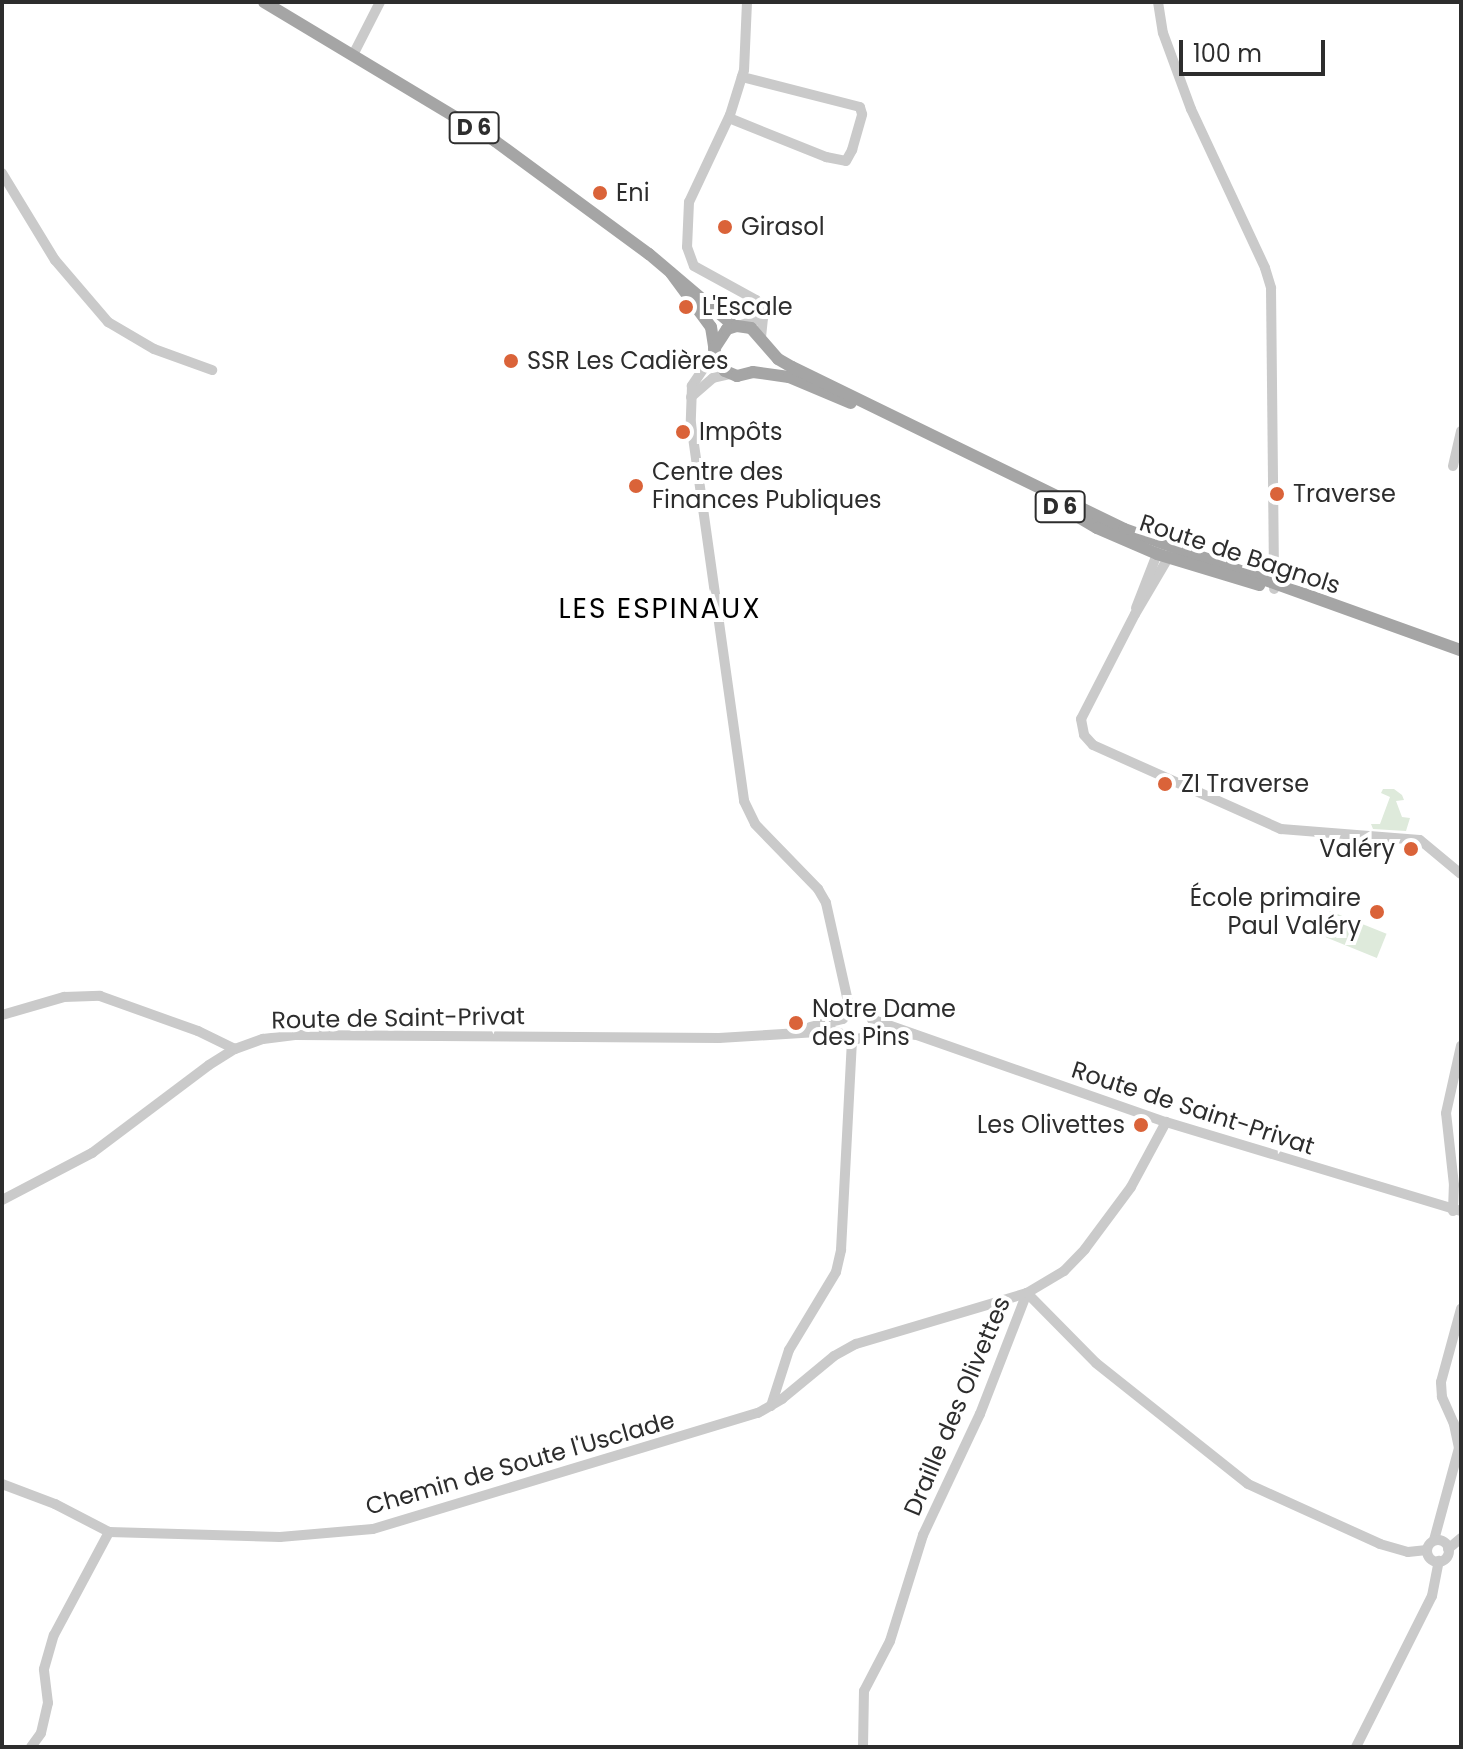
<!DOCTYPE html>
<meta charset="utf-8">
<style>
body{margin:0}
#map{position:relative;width:1463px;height:1749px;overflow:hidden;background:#fff;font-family:Poppins,sans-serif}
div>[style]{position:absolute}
.green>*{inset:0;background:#deeadb;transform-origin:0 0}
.minor>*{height:10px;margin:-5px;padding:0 5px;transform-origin:5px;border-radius:5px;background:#cacaca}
.minor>.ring{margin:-5px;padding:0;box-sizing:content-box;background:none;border:10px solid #cacaca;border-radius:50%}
.major>*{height:12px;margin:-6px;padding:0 6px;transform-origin:6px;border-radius:6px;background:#a5a5a5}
.dots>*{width:22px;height:22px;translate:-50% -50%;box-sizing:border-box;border:4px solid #fff;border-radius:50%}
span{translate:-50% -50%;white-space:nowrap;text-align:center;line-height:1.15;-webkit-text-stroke:8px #fff;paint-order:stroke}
.shield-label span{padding:2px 6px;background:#fff;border:2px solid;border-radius:6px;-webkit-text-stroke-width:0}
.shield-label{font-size:22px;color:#2d2d2d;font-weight:700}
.poi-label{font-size:24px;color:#2d2d2d}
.left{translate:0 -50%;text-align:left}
.right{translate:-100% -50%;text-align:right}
.street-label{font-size:24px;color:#2d2d2d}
.quarter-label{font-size:28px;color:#000;letter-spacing:2px}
.frame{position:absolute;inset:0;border:4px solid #2d2d2d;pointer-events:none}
.scale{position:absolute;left:1179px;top:40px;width:146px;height:36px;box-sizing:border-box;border:4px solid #2d2d2d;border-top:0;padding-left:10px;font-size:24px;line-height:28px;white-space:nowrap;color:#2d2d2d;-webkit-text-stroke:6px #fff;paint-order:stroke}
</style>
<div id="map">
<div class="green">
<div style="clip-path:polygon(1383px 789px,1394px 789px,1402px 795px,1404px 800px,1396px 801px,1402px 817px,1410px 818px,1406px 831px,1373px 829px,1371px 824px,1380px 824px,1390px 797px,1381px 793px)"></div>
<div style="left:1330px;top:911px;width:61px;height:26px;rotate:22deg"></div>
</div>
<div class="minor">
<div style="left:747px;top:2px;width:68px;rotate:92.5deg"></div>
<div style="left:744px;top:70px;width:47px;rotate:107.3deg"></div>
<div style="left:730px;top:115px;width:96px;rotate:115.2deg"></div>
<div style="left:689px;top:202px;width:45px;rotate:92.5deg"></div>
<div style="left:687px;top:247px;width:20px;rotate:70deg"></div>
<div style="left:694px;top:266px;width:71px;rotate:28.7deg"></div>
<div style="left:756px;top:300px;width:19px;rotate:69deg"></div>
<div style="left:1158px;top:2px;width:31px;rotate:81deg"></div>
<div style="left:1163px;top:33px;width:81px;rotate:69.8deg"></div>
<div style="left:1191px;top:109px;width:175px;rotate:65deg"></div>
<div style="left:1265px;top:268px;width:21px;rotate:73deg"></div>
<div style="left:1271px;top:288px;width:301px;rotate:89.4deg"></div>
<div style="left:353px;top:55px;width:59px;rotate:-63deg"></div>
<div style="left:729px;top:118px;width:105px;rotate:21.9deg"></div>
<div style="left:826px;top:157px;width:20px;rotate:11deg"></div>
<div style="left:846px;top:161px;width:13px;rotate:-61deg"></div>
<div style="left:852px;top:150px;width:37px;rotate:-74deg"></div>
<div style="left:862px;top:114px;width:7px;rotate:-106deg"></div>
<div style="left:860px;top:107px;width:122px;rotate:-165.7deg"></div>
<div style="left:2px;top:173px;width:102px;rotate:58.7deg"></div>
<div style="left:55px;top:260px;width:82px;rotate:49.5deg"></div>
<div style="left:108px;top:322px;width:53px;rotate:30.4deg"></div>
<div style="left:154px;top:349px;width:62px;rotate:19.9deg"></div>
<div style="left:741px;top:325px;width:23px;rotate:-18deg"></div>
<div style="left:763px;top:318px;width:20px;rotate:96deg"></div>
<div style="left:714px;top:353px;width:40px;rotate:124deg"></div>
<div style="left:692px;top:386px;width:37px;rotate:92deg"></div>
<div style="left:691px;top:423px;width:382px;rotate:82deg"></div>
<div style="left:744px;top:801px;width:25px;rotate:64deg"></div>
<div style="left:755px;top:824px;width:91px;rotate:45.9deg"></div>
<div style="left:818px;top:889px;width:16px;rotate:60deg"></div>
<div style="left:826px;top:903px;width:110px;rotate:77.4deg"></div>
<div style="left:691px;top:397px;width:29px;rotate:-41deg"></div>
<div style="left:713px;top:378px;width:18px;rotate:-13deg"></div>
<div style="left:1453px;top:466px;width:36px;rotate:-77deg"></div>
<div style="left:1171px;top:553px;width:71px;rotate:120.5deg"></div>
<div style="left:1135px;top:614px;width:118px;rotate:117.2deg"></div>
<div style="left:1081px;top:719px;width:16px;rotate:79deg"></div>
<div style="left:1084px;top:735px;width:13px;rotate:48deg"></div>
<div style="left:1093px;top:745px;width:206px;rotate:24.1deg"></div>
<div style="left:1281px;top:829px;width:139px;rotate:4.5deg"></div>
<div style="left:1420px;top:840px;width:53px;rotate:39.7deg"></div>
<div style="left:1136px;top:608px;width:63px;rotate:-68.7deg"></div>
<div style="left:2px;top:1015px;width:65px;rotate:-16.2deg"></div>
<div style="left:64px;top:997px;width:36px;rotate:-2deg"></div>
<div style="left:100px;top:996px;width:104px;rotate:19.7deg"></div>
<div style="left:198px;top:1031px;width:41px;rotate:25.9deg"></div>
<div style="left:874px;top:1020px;width:309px;rotate:19.3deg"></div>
<div style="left:1166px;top:1122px;width:308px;rotate:16.8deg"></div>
<div style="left:810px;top:1027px;width:34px;rotate:-14deg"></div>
<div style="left:843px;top:1019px;width:11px;rotate:-52deg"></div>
<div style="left:850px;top:1010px;width:9px;rotate:-18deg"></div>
<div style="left:859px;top:1007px;width:10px;rotate:24deg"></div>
<div style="left:868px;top:1011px;width:14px;rotate:65deg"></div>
<div style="left:2px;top:1200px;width:102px;rotate:-27.6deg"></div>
<div style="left:92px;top:1153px;width:146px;rotate:-36.9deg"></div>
<div style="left:209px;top:1065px;width:31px;rotate:-32deg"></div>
<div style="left:235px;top:1049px;width:30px;rotate:-20deg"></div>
<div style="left:263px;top:1039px;width:34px;rotate:-7deg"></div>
<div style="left:297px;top:1035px;width:422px;rotate:0.4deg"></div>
<div style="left:719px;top:1038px;width:114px;rotate:-3.5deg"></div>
<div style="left:833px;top:1031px;width:25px;rotate:18deg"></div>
<div style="left:857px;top:1039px;width:27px;rotate:-15deg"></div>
<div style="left:883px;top:1032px;width:32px;rotate:5deg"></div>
<div style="left:1453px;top:1211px;width:26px;rotate:-88deg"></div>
<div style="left:1454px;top:1185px;width:72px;rotate:-96.3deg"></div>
<div style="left:1446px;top:1113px;width:69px;rotate:-77.4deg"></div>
<div style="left:771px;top:1406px;width:59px;rotate:-72.2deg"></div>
<div style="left:789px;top:1350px;width:91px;rotate:-58.9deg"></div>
<div style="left:836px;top:1272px;width:23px;rotate:-77deg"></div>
<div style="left:841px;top:1250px;width:212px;rotate:-87deg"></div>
<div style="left:2px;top:1484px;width:57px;rotate:20.7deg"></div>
<div style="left:55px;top:1504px;width:61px;rotate:27.4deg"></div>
<div style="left:109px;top:1532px;width:171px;rotate:1.7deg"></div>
<div style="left:280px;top:1537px;width:93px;rotate:-4.9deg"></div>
<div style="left:373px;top:1529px;width:402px;rotate:-16.8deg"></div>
<div style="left:758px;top:1413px;width:28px;rotate:-30deg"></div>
<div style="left:782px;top:1399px;width:67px;rotate:-39.6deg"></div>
<div style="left:834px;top:1356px;width:25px;rotate:-29deg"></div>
<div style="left:856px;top:1344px;width:178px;rotate:-16.6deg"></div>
<div style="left:1027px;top:1293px;width:98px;rotate:45.4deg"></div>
<div style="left:1096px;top:1363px;width:194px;rotate:38.5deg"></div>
<div style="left:1248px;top:1484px;width:145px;rotate:24.4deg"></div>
<div style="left:1380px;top:1544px;width:29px;rotate:16deg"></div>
<div style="left:1408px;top:1552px;width:19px;rotate:-6deg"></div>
<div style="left:1434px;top:1540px;width:95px;rotate:-74.8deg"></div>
<div style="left:1459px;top:1448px;width:25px;rotate:-102deg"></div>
<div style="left:1454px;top:1424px;width:30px;rotate:-114deg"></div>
<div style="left:1442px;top:1397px;width:15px;rotate:-94deg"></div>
<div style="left:1441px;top:1382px;width:76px;rotate:-74.7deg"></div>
<div class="ring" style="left:1427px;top:1540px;width:12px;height:12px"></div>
<div style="left:1448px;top:1549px;width:17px;rotate:-40deg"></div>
<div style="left:31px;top:1747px;width:17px;rotate:-54deg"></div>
<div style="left:41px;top:1733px;width:31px;rotate:-77deg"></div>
<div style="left:48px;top:1703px;width:34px;rotate:-97deg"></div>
<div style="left:44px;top:1669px;width:35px;rotate:-74deg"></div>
<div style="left:54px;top:1635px;width:117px;rotate:-61.9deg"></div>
<div style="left:863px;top:1747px;width:56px;rotate:-89deg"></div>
<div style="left:864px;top:1691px;width:56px;rotate:-62.5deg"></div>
<div style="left:890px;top:1641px;width:111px;rotate:-72.7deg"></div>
<div style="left:923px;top:1535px;width:134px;rotate:-64.8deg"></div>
<div style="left:980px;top:1414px;width:130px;rotate:-68.8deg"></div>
<div style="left:1027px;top:1293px;width:43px;rotate:-30.7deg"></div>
<div style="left:1064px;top:1271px;width:30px;rotate:-46deg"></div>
<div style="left:1085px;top:1249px;width:77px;rotate:-53.4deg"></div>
<div style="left:1131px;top:1187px;width:74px;rotate:-61.7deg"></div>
<div style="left:1356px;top:1747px;width:169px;rotate:-63.3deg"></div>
<div style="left:1432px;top:1596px;width:36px;rotate:-79deg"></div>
</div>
<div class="major">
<div style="left:264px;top:2px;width:270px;rotate:31deg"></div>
<div style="left:495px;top:141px;width:191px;rotate:36.3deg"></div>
<div style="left:649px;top:254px;width:111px;rotate:40.3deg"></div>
<div style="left:671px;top:273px;width:67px;rotate:53.5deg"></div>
<div style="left:711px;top:327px;width:33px;rotate:81deg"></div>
<div style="left:716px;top:360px;width:14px;rotate:51deg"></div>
<div style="left:725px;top:371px;width:13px;rotate:23deg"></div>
<div style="left:737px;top:376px;width:16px;rotate:-14deg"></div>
<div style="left:753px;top:372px;width:36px;rotate:8deg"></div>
<div style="left:789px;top:377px;width:67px;rotate:22.8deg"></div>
<div style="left:714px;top:349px;width:24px;rotate:-57deg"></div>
<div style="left:727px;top:329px;width:10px;rotate:-17deg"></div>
<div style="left:737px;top:326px;width:14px;rotate:8deg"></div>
<div style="left:751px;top:328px;width:41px;rotate:48.9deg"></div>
<div style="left:778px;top:359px;width:16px;rotate:30deg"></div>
<div style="left:792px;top:367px;width:369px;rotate:26deg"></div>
<div style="left:1124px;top:529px;width:358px;rotate:19.8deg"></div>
<div style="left:1051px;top:501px;width:53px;rotate:30.4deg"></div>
<div style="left:1097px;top:528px;width:65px;rotate:23.4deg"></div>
<div style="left:1157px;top:554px;width:107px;rotate:16.9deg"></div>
</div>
<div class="dots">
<div style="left:600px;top:193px;background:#da6339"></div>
<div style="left:725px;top:227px;background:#da6339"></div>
<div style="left:686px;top:307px;background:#da6339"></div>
<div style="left:511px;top:361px;background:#da6339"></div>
<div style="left:683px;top:432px;background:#da6339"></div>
<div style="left:636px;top:486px;background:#da6339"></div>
<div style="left:1277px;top:494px;background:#da6339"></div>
<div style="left:1165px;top:784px;background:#da6339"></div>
<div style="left:1411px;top:849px;background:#da6339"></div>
<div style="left:1377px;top:912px;background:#da6339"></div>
<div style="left:796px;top:1023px;background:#da6339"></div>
<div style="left:1141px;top:1125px;background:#da6339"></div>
</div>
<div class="shield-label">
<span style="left:474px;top:128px">D 6</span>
<span style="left:1060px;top:507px">D 6</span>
</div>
<div class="poi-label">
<span class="left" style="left:616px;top:193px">Eni</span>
<span class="left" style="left:741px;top:227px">Girasol</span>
<span class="left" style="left:702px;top:307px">L'Escale</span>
<span class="left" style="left:527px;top:361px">SSR Les Cadières</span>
<span class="left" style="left:699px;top:432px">Impôts</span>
<span class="left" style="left:652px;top:486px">Centre des<br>Finances Publiques</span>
<span class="left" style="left:1293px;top:494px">Traverse</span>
<span class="left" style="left:1181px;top:784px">ZI Traverse</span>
<span class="right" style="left:1395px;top:849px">Valéry</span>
<span class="right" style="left:1361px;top:912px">École primaire<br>Paul Valéry</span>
<span class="left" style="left:812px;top:1023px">Notre Dame<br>des Pins</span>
<span class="right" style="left:1125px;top:1125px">Les Olivettes</span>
</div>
<div class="street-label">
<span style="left:1240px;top:554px;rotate:18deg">Route de Bagnols</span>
<span style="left:398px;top:1018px;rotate:-1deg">Route de Saint-Privat</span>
<span style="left:1193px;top:1108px;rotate:18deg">Route de Saint-Privat</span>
<span style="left:957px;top:1406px;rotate:-67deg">Draille des Olivettes</span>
<span style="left:520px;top:1463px;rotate:-16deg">Chemin de Soute l'Usclade</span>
</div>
<div class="quarter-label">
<span style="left:660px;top:609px">LES ESPINAUX</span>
</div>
<div class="frame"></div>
<div class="scale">100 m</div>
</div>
